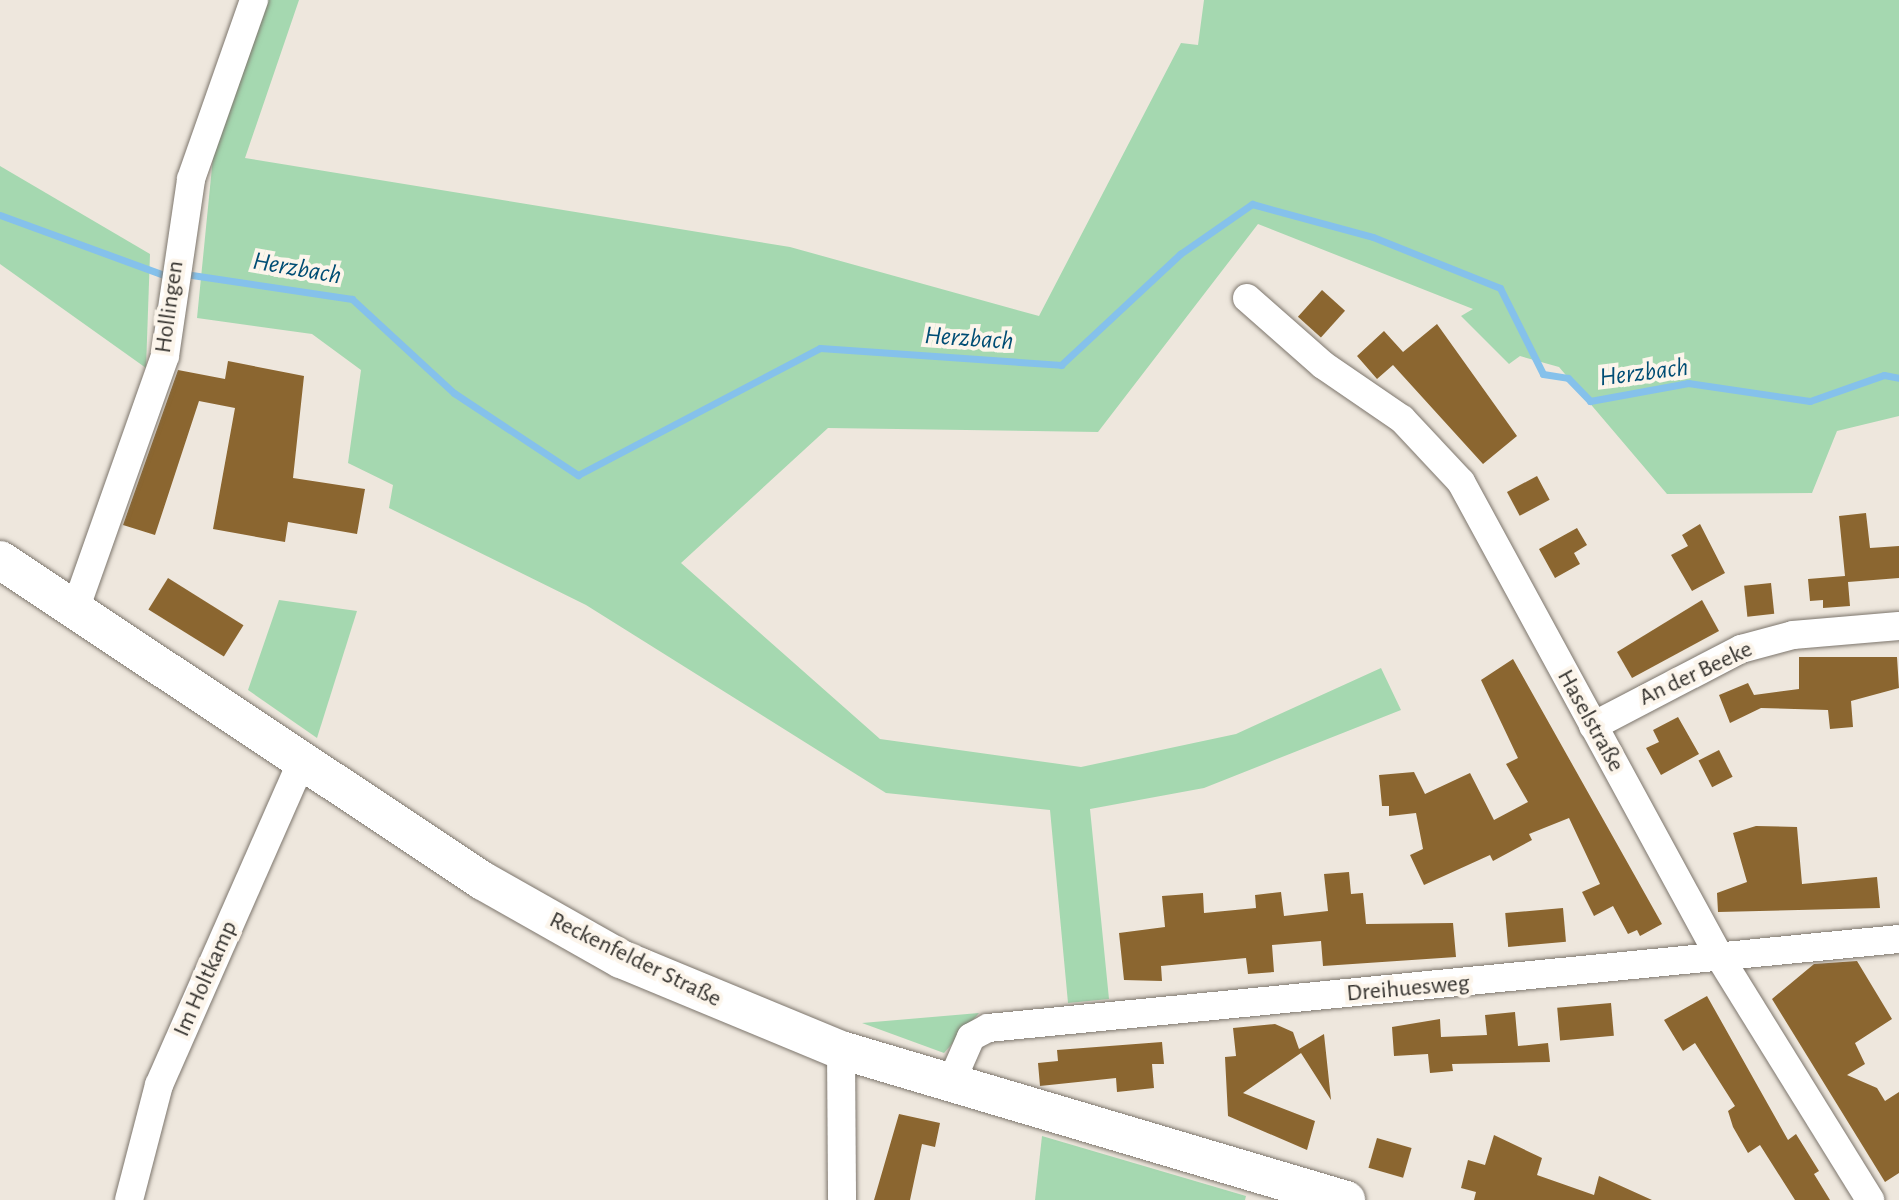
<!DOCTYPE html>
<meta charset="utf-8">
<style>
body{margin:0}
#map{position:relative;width:1899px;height:1200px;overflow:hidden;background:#eee7dd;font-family:"Alegreya Sans",sans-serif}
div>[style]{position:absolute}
.green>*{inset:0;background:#a5d8b0}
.stream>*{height:7px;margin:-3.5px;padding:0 3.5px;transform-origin:3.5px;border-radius:3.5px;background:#85c1eb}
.building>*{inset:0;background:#8b6630;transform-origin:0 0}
.roads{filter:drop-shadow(0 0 2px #7d766d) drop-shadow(0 0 2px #7d766d)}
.street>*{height:28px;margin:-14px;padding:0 14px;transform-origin:14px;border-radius:14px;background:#fff}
.secondary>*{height:38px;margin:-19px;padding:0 19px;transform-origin:19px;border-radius:19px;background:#fff}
span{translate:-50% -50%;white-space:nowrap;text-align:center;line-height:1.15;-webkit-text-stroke:8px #fcf5eb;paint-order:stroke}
.street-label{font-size:24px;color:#33312d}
.water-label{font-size:26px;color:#004d74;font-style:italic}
</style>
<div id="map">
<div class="green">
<div style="clip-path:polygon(267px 0,299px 0,245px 158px,790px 247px,1039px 316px,1181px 43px,1198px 45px,1204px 0,1899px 0,1899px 416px,1837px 431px,1812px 493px,1667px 494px,1559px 367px,1520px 356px,1509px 364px,1461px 316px,1473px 309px,1258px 224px,1098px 432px,828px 428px,681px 563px,880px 739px,1081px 767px,1236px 734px,1381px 668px,1401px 710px,1204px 788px,1090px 809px,1109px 999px,1068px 1003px,1050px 810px,886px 793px,586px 605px,389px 508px,393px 485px,348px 463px,361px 370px,312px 334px,197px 318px,213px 157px)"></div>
<div style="clip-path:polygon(0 166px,150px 254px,146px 368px,0 264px)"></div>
<div style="clip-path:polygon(279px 600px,357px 611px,317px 738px,248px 690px)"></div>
<div style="clip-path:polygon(979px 1013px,944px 1053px,862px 1023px)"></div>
<div style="clip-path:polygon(1042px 1136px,1246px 1196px,1245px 1200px,1035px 1200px)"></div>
</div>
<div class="stream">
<div style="left:0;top:215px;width:180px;rotate:20.1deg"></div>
<div style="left:185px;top:274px;width:169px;rotate:8.5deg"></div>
<div style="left:352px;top:299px;width:139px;rotate:42.7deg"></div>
<div style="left:454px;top:393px;width:149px;rotate:33.5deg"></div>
<div style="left:578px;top:475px;width:273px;rotate:-27.7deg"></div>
<div style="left:820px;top:348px;width:242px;rotate:4deg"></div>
<div style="left:1061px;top:365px;width:163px;rotate:-43deg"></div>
<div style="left:1180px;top:254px;width:88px;rotate:-34.8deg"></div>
<div style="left:1252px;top:204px;width:125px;rotate:15.3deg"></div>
<div style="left:1373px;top:237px;width:137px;rotate:21.9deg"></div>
<div style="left:1500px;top:288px;width:96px;rotate:63.4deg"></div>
<div style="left:1543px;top:374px;width:25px;rotate:9deg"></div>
<div style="left:1568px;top:378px;width:32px;rotate:46deg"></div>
<div style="left:1590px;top:401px;width:100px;rotate:-10.4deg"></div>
<div style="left:1688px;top:383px;width:123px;rotate:8.4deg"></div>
<div style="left:1810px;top:401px;width:78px;rotate:-19.4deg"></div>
<div style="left:1884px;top:375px;width:15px;rotate:11deg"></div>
</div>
<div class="building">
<div style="left:1322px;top:290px;width:31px;height:36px;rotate:42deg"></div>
<div style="clip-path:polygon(1437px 324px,1517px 436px,1483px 464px,1393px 365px,1377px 379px,1357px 356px,1384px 331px,1403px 352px)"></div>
<div style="clip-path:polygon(228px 361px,304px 376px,293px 478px,365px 489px,357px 534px,288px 522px,285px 542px,213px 529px,235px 408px,199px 401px,155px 535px,123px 525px,178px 370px,225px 379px)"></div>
<div style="left:1537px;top:476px;width:27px;height:34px;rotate:62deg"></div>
<div style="clip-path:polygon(1866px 513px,1870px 548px,1899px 546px,1899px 578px,1848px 582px,1850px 606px,1823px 608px,1823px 600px,1810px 601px,1808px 579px,1845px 576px,1839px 516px)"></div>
<div style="clip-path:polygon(1700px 524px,1725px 573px,1692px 591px,1671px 555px,1688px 546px,1682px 535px)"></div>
<div style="clip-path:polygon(1577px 528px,1587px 545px,1574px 553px,1580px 564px,1555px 578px,1539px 549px)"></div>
<div style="left:168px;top:578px;width:89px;height:37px;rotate:32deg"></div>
<div style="left:1771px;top:583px;width:31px;height:27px;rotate:84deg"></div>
<div style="clip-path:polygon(1702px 600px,1719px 631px,1632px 678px,1617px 652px)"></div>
<div style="clip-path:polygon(1799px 657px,1897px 657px,1899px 688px,1851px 701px,1853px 727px,1830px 729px,1828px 710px,1761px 708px,1730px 723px,1719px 695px,1748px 683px,1754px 695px,1799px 689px)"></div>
<div style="clip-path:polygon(1513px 659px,1662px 924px,1640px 936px,1637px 930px,1628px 934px,1613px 906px,1594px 916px,1582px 892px,1600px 884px,1569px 818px,1529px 834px,1532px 840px,1493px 861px,1490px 855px,1424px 885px,1410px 855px,1423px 849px,1416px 813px,1389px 816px,1389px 806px,1382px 806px,1379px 775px,1414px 772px,1425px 794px,1470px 773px,1494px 820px,1528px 802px,1506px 764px,1518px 758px,1481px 680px)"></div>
<div style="clip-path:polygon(1678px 717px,1699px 754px,1661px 775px,1646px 748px,1659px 742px,1653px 730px)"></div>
<div style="left:1719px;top:750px;width:30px;height:23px;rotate:63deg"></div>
<div style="clip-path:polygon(1756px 826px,1797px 827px,1802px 884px,1877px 877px,1880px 908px,1718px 912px,1717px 893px,1747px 882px,1733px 833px)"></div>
<div style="clip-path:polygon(1349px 872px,1351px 894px,1363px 893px,1366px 924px,1453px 923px,1456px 957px,1323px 966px,1321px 941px,1272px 945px,1274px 972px,1248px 974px,1246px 958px,1161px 966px,1162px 981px,1124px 980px,1119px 933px,1165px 927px,1162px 896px,1203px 893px,1204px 913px,1256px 908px,1255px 895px,1281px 892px,1284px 916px,1328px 911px,1324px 874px)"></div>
<div style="left:1563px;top:908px;width:34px;height:58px;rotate:85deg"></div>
<div style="clip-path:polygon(1857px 961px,1892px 1019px,1855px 1043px,1865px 1064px,1847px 1075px,1877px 1088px,1885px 1101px,1899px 1092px,1899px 1173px,1885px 1182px,1772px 999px,1814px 964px)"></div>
<div style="clip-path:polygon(1707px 996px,1788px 1140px,1796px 1134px,1819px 1171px,1814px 1174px,1830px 1200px,1795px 1200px,1760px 1145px,1748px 1153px,1733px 1127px,1728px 1111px,1735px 1106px,1695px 1043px,1683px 1051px,1664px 1020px)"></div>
<div style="left:1611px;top:1003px;width:33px;height:54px;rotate:85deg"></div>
<div style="clip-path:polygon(1515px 1012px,1518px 1046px,1548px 1043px,1550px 1062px,1452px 1064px,1453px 1071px,1430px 1073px,1428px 1054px,1394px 1056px,1392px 1027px,1440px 1019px,1441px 1037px,1487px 1035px,1485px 1015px)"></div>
<div style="clip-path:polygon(1275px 1024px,1293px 1032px,1299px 1049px,1324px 1034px,1331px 1100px,1301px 1053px,1243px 1093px,1315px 1121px,1307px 1150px,1228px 1116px,1225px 1057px,1236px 1056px,1233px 1028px)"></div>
<div style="clip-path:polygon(1162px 1042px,1164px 1064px,1152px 1064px,1154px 1088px,1117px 1092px,1116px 1078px,1040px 1086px,1038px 1063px,1058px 1061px,1057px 1050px)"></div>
<div style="clip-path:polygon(899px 1114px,940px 1123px,935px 1147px,922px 1144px,910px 1200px,874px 1200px)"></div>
<div style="clip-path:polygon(1494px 1135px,1542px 1158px,1537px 1175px,1594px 1195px,1599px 1176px,1652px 1200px,1474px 1200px,1476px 1192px,1461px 1188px,1468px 1160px,1485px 1165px)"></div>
<div style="left:1377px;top:1138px;width:36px;height:31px;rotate:16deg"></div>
</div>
<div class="roads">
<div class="street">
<div style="left:1247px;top:298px;width:101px;rotate:41.4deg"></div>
<div style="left:1323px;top:365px;width:96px;rotate:34.4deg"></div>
<div style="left:1402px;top:419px;width:86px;rotate:46.9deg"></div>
<div style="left:1461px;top:482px;width:540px;rotate:61.44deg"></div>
<div style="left:1719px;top:956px;width:287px;rotate:58.2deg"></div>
<div style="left:75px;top:610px;width:269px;rotate:-70.5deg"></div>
<div style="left:165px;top:356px;width:179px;rotate:-81.6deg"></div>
<div style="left:191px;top:179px;width:190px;rotate:-70.6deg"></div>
<div style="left:1593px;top:726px;width:167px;rotate:-27.5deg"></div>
<div style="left:1741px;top:649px;width:54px;rotate:-15.1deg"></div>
<div style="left:1793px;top:635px;width:106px;rotate:-4.9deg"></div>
<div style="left:841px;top:1050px;width:150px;rotate:89.6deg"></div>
<div style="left:950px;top:1085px;width:52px;rotate:-66.4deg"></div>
<div style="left:971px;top:1037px;width:19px;rotate:-28deg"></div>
<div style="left:988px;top:1028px;width:915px;rotate:-5.58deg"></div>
<div style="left:129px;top:1200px;width:119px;rotate:-75.4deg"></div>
<div style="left:159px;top:1085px;width:352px;rotate:-66.2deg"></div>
</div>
<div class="secondary">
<div style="left:0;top:560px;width:580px;rotate:33.61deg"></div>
<div style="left:483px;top:881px;width:159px;rotate:29.5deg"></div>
<div style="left:621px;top:959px;width:238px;rotate:22.5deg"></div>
<div style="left:841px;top:1050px;width:527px;rotate:16.54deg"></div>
</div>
</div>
<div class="street-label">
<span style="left:170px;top:307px;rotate:-82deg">Hollingen</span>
<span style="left:1696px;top:674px;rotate:-25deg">An der Beeke</span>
<span style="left:1590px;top:721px;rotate:61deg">Haselstraße</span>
<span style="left:635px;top:960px;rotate:26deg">Reckenfelder Straße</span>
<span style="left:206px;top:979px;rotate:-66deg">Im Holtkamp</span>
<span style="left:1408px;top:989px;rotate:-5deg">Dreihuesweg</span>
</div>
<div class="water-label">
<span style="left:297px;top:269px;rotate:10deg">Herzbach</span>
<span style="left:969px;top:339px;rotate:4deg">Herzbach</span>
<span style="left:1644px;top:373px;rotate:-7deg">Herzbach</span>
</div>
</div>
